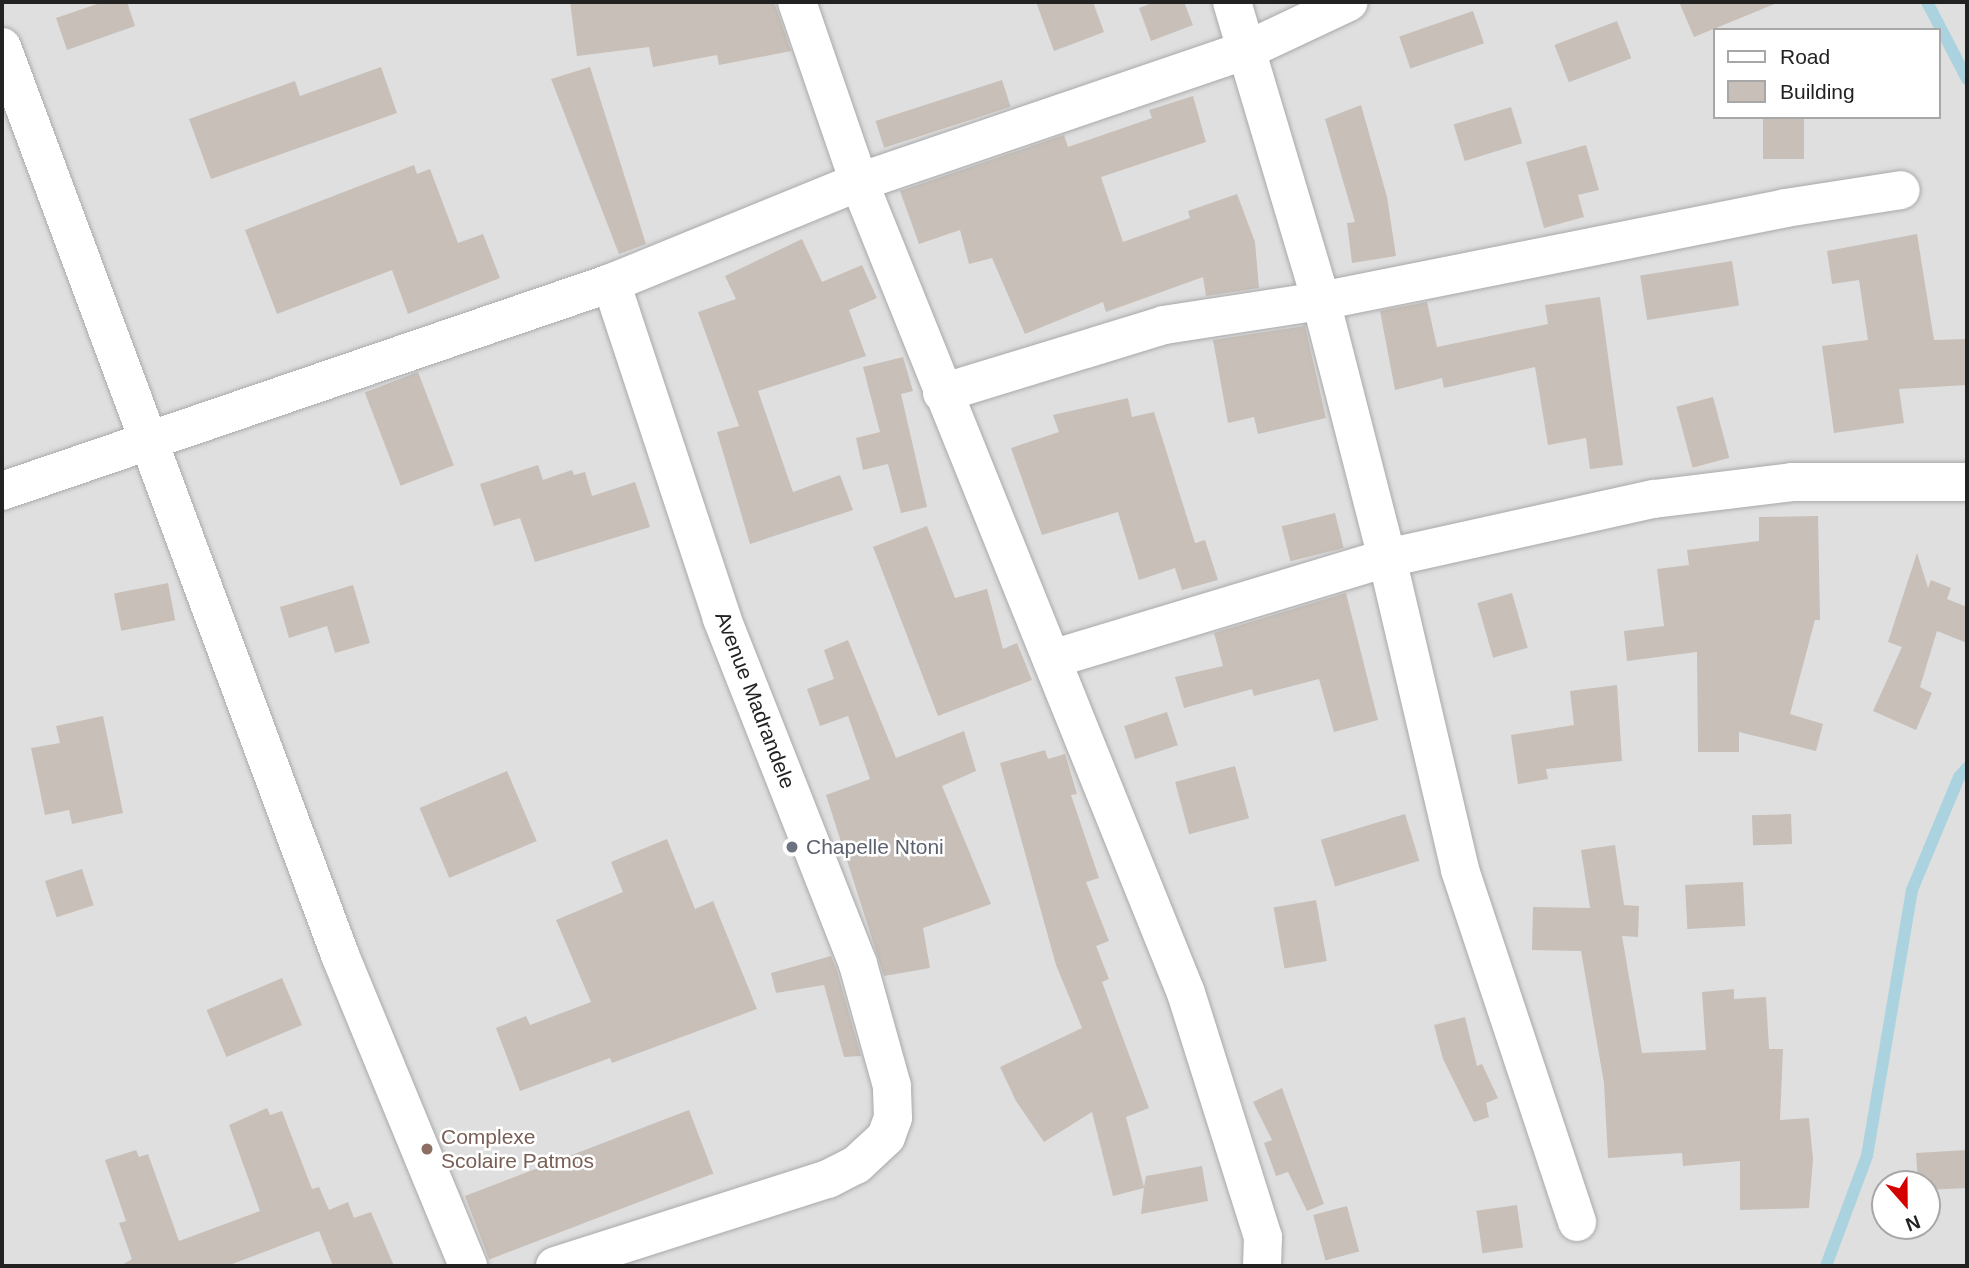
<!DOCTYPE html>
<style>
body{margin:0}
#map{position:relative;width:1969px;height:1268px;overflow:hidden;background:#f2efe9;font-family:Arial,sans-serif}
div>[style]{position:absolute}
.residential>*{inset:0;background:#e0dfdf}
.stream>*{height:12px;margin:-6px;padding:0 6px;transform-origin:6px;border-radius:6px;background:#aad3df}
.building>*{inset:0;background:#c7bfb8;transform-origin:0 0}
.roads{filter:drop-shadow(0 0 2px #a9a9a9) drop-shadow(0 0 2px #a9a9a9)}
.minor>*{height:38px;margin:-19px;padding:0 19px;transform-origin:19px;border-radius:19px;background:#fff}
.dots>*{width:19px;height:19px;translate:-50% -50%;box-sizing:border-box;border:4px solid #fff;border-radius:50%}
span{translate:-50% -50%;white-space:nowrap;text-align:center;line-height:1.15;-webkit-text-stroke:5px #fff;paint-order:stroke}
.street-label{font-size:21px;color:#222}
.worship-label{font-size:21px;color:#5b616d}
.left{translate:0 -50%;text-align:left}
.education-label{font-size:21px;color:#785e54}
.frame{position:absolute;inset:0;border:4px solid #222;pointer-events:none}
.legend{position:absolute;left:1713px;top:28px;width:228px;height:91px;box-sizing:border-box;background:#fff;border:2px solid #a7a7a7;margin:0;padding:9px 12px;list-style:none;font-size:21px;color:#222}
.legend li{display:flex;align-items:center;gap:14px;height:35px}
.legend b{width:35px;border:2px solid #a7a7a7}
.north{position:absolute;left:1871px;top:1170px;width:70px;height:70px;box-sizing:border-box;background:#fff;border:2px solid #a7a7a7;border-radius:50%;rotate:159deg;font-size:19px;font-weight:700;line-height:28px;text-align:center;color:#222}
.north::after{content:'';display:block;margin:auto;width:24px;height:32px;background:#d40000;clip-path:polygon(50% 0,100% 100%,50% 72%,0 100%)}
</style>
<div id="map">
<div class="residential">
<div style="clip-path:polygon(evenodd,2px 2px,1967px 2px,1967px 1266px,2px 1266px,2px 2px,1715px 30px,1939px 30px,1939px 117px,1715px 117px,1715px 30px,2px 2px,1885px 1184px,1927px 1184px,1927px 1226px,1885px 1226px,1885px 1184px)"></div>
</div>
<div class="stream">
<div style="left:1927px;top:2px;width:87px;rotate:62.5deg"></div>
<div style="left:1826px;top:1266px;width:117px;rotate:-69.6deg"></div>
<div style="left:1867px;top:1156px;width:270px;rotate:-80.4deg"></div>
<div style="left:1912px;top:890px;width:122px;rotate:-67.4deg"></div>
<div style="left:1959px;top:777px;width:12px;rotate:-48deg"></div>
</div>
<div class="building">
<div style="clip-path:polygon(103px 2px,127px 2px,135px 26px,67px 50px,56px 18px)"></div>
<div style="clip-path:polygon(570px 2px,774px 2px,791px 51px,719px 65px,717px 55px,653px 67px,649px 47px,577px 56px)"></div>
<div style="clip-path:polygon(1036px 2px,1093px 2px,1104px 32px,1054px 51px)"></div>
<div style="clip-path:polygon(1155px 2px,1184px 2px,1193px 25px,1151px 41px,1139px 8px)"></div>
<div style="clip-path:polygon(1679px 2px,1776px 2px,1777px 3px,1694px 37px)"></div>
<div style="left:1473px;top:11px;width:34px;height:78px;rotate:71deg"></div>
<div style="left:1617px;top:21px;width:40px;height:67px;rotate:69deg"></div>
<div style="clip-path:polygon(381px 67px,397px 113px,211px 179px,189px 119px,295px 81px,300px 96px)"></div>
<div style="clip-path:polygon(590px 67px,646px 244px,619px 254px,551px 79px)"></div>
<div style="left:1002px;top:80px;width:28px;height:133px;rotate:72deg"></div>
<div style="clip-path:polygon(1193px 96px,1206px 142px,1101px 177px,1123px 242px,1190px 218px,1188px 211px,1237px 194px,1255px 242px,1259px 288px,1206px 296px,1203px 277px,1106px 312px,1103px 302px,1025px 334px,992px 258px,969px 264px,960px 230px,919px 244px,900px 191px,1064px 135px,1068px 147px,1152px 118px,1149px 110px)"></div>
<div style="clip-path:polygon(1361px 105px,1387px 197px,1396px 256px,1352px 263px,1347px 223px,1355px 222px,1325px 119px)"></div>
<div style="left:1511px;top:107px;width:38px;height:60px;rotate:73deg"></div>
<div style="left:1763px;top:117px;width:41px;height:42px"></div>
<div style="clip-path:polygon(1586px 145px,1599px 190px,1578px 195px,1584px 217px,1544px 228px,1526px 162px)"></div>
<div style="clip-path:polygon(414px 165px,417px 174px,430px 169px,458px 243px,483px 234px,500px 278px,408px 314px,392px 270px,277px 314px,245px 230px)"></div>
<div style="clip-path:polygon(1917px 234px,1934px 340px,1967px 339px,1967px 385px,1899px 389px,1904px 423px,1834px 433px,1822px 346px,1868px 340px,1859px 280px,1832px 284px,1827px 251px)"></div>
<div style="clip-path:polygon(802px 239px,822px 282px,862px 265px,877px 298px,849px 310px,866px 356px,758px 391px,793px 492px,840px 475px,853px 510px,750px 544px,717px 432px,739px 426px,698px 312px,736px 299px,725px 276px)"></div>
<div style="left:1732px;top:261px;width:45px;height:93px;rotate:81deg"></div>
<div style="clip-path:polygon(1600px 297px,1623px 465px,1590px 469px,1586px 438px,1548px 445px,1535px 367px,1444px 388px,1442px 378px,1395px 390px,1380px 311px,1427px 302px,1437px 347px,1548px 324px,1545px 305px)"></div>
<div style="clip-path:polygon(1305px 326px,1326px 418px,1258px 434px,1254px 417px,1228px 423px,1213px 340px)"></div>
<div style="clip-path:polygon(903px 357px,913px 391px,901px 394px,927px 507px,901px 513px,888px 464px,863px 470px,856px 438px,880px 432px,863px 367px)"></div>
<div style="left:418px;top:372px;width:100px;height:57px;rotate:69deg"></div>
<div style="left:1713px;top:397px;width:63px;height:38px;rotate:75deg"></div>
<div style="clip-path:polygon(1128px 398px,1132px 417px,1154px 412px,1195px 543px,1205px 540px,1218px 580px,1182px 590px,1175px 568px,1139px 580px,1118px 512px,1042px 535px,1011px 448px,1059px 432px,1053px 415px)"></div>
<div style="clip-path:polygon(538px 465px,543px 480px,572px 470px,574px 475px,585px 472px,592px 496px,635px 482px,650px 527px,535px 562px,520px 518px,494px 526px,480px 484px)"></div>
<div style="left:1335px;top:513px;width:36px;height:55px;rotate:76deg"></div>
<div style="clip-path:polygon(1818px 516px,1820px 620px,1815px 620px,1790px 714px,1823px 724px,1816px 751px,1739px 732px,1739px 752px,1698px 752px,1697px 652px,1627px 661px,1624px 631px,1664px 626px,1657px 569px,1689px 565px,1687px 550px,1759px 541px,1759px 517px)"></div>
<div style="clip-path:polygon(927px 526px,955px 598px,987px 589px,1003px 649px,1017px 643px,1032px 680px,938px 716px,873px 547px)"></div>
<div style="clip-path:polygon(1917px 553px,1928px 588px,1931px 580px,1951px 588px,1947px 599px,1967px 607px,1967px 643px,1937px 631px,1920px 687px,1932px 693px,1916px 730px,1873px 711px,1902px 647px,1888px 642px)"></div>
<div style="left:168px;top:583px;width:38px;height:55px;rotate:79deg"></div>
<div style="clip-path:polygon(353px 585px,370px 643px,335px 653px,327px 626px,289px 638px,280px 607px)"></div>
<div style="clip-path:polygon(1346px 593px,1378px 720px,1334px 732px,1319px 679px,1254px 696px,1252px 689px,1184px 708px,1175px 677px,1223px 666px,1214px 633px)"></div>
<div style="left:1512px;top:593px;width:57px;height:36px;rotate:74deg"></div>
<div style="clip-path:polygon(848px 640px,896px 758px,964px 731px,976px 771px,942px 786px,991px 904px,923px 928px,930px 968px,884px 976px,826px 795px,870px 779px,848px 716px,820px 726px,807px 689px,834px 679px,824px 650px)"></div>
<div style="clip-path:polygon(1617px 685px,1622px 761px,1546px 769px,1548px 779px,1518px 784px,1511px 735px,1574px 725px,1570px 691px)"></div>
<div style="left:1167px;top:712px;width:35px;height:45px;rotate:72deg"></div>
<div style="clip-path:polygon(103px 716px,123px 813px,72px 824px,69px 810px,45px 815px,31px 748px,60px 743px,56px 726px)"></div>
<div style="clip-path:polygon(1045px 750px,1048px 759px,1065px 754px,1077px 794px,1071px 795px,1099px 878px,1086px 882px,1109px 941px,1096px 946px,1109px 979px,1102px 982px,1149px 1108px,1126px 1117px,1144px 1187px,1146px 1176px,1202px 1166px,1208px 1201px,1141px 1214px,1144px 1188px,1113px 1196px,1092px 1112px,1044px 1142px,1016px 1101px,1000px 1067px,1082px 1028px,1056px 965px,1000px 763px)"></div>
<div style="left:1235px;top:766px;width:54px;height:62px;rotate:75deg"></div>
<div style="left:507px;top:771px;width:76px;height:95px;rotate:67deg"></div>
<div style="left:1405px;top:814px;width:49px;height:88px;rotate:73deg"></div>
<div style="left:1791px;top:814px;width:30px;height:39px;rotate:88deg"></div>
<div style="clip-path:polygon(667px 839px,695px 909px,713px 901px,757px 1009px,612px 1063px,610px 1058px,520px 1091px,496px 1028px,526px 1016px,530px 1025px,591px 1002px,556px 920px,623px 892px,611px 862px)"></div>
<div style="clip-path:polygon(1615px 845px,1624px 905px,1639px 906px,1638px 937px,1622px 936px,1642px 1053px,1706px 1050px,1702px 992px,1734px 989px,1734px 999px,1766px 997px,1769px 1049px,1783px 1049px,1780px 1120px,1809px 1118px,1813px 1159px,1809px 1208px,1740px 1210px,1740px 1161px,1683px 1166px,1682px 1153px,1608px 1158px,1604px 1083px,1581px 951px,1532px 950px,1533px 907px,1590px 908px,1581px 850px)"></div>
<div style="left:82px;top:869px;width:38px;height:39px;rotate:72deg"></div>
<div style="left:1743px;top:882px;width:44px;height:58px;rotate:87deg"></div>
<div style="left:1316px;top:900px;width:62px;height:43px;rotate:80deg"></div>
<div style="clip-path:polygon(831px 956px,837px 971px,861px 1056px,844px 1057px,824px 985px,776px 993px,771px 973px)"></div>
<div style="left:282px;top:978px;width:51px;height:82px;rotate:67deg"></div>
<div style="clip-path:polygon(1465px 1017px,1477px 1066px,1482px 1064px,1498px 1098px,1486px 1103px,1489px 1117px,1474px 1122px,1443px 1059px,1434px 1025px)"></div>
<div style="clip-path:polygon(1282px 1088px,1324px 1204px,1307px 1211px,1288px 1172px,1276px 1176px,1264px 1143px,1272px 1140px,1253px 1102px)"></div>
<div style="clip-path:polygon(267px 1108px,270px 1115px,282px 1111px,312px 1189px,319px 1187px,329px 1210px,348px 1202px,354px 1218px,371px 1212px,394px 1266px,333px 1266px,319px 1231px,227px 1266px,120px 1266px,132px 1259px,119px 1223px,126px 1221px,105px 1160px,136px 1150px,139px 1157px,148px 1154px,179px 1241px,260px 1211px,229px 1125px)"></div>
<div style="left:689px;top:1110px;width:68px;height:240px;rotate:69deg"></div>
<div style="clip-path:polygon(1967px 1150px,1967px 1188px,1927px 1190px,1927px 1184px,1918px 1184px,1916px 1153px)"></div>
<div style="left:1517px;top:1205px;width:43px;height:41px;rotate:82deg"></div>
<div style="left:1347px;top:1206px;width:47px;height:35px;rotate:75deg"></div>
</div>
<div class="roads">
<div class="minor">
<div style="left:797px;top:2px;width:190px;rotate:71deg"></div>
<div style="left:859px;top:182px;width:874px;rotate:68.04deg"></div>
<div style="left:1186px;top:993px;width:256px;rotate:72.5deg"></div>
<div style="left:1263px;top:1237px;width:29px;rotate:92deg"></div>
<div style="left:1232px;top:2px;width:312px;rotate:73.4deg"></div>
<div style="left:1321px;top:301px;width:265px;rotate:75.6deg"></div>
<div style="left:1387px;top:558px;width:320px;rotate:76.8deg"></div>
<div style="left:1460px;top:870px;width:371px;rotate:71.6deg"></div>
<div style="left:2px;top:47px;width:969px;rotate:69.58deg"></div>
<div style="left:340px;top:955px;width:336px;rotate:67.6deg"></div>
<div style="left:942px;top:393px;width:232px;rotate:-17deg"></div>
<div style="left:1164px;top:325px;width:159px;rotate:-8.7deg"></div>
<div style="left:1321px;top:301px;width:473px;rotate:-11.3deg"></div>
<div style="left:1785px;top:208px;width:117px;rotate:-8.8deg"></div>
<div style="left:2px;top:491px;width:644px;rotate:-18.86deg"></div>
<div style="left:611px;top:283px;width:268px;rotate:-22.2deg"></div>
<div style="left:859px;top:182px;width:412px;rotate:-18.8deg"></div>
<div style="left:1249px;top:49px;width:110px;rotate:-25.2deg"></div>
<div style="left:1052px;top:659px;width:350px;rotate:-16.8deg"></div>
<div style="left:1387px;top:558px;width:273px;rotate:-12.5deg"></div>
<div style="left:1654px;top:499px;width:139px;rotate:-7deg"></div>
<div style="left:1792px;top:482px;width:175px"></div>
<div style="left:555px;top:1266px;width:287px;rotate:-17.7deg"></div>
<div style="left:828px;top:1179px;width:31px;rotate:-27deg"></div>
<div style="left:856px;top:1165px;width:41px;rotate:-43deg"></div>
<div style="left:886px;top:1137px;width:20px;rotate:-70deg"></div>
<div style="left:893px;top:1118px;width:32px;rotate:-92deg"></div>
<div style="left:892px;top:1086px;width:127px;rotate:-105.6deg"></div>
<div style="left:858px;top:964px;width:372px;rotate:-111.5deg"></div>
<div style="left:722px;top:618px;width:353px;rotate:-108.3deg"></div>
</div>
</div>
<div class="dots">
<div style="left:792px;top:847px;background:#6b7280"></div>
<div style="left:427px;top:1149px;background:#8d6e63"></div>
</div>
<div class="street-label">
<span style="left:755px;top:700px;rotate:69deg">Avenue Madrandele</span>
</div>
<div class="worship-label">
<span class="left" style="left:806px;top:847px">Chapelle Ntoni</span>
</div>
<div class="education-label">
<span class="left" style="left:441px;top:1149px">Complexe<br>Scolaire Patmos</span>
</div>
<div class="frame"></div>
<ul class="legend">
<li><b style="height:9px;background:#fff"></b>Road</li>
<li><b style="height:19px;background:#c7bfb8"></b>Building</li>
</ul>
<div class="north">N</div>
</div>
